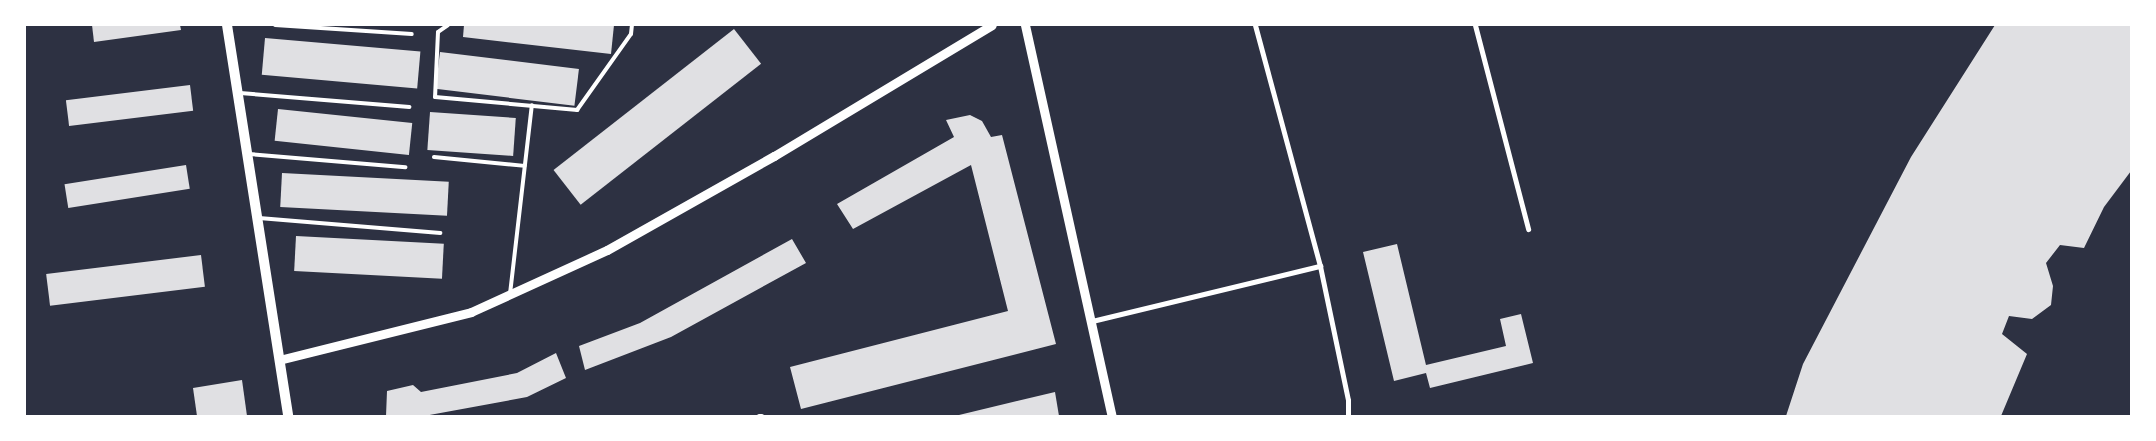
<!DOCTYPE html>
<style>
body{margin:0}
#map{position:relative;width:2156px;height:441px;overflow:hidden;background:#2d3142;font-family:Manrope,sans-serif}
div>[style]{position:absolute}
.building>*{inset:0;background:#e0e0e3;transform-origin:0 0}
.service>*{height:4px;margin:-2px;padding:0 2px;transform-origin:2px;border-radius:2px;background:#fff}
.minor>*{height:5px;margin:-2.5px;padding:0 2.5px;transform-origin:2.5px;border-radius:2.5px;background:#fff}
.tertiary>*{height:9px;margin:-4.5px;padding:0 4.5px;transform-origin:4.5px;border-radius:4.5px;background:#fff}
.secondary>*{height:10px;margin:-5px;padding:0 5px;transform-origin:5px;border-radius:5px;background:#fff}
span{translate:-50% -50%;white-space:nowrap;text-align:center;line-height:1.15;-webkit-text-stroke:4px #fff;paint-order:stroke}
.frame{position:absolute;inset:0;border:26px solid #fff;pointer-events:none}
</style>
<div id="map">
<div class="building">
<div style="clip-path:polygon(92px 25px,180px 25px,181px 30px,94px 42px)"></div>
<div style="clip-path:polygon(464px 25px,614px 25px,611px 54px,463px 37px)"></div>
<div style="clip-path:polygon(1995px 25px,2131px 25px,2131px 171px,2104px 207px,2084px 248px,2060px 245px,2046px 263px,2053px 286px,2051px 305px,2032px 319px,2009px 316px,2002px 334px,2027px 354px,2001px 416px,1786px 416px,1803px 364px,1911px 157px)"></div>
<div style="left:734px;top:29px;width:44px;height:229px;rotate:52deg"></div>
<div style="left:265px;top:38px;width:156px;height:37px;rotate:5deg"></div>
<div style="left:440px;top:52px;width:140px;height:37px;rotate:7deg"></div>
<div style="left:190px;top:85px;width:26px;height:125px;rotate:83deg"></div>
<div style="left:278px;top:109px;width:135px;height:32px;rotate:6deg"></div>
<div style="left:430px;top:112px;width:86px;height:38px;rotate:4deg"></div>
<div style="clip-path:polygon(970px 115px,982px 121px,991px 137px,1002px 135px,1056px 344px,801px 409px,790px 367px,1008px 311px,971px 165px,853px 229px,837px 204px,954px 137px,946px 120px)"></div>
<div style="left:186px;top:165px;width:24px;height:123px;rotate:81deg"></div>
<div style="left:282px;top:173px;width:167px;height:34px;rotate:3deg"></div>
<div style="left:296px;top:236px;width:148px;height:35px;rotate:3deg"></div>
<div style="clip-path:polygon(792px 239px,806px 263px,671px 337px,585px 370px,579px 346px,640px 323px)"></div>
<div style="clip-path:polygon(1397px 244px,1426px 365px,1506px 346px,1500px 319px,1521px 314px,1533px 363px,1430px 388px,1426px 373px,1394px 381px,1363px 252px)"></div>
<div style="left:201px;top:255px;width:32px;height:156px;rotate:83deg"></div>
<div style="clip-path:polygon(556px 353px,566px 378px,527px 397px,424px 416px,386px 416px,387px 391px,413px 385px,421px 392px,517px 373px)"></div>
<div style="clip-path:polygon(242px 380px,247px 416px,197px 416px,193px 388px)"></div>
<div style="clip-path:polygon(1055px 392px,1059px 416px,959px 416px,959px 415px)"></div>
</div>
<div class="service">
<div style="left:275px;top:25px;width:137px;rotate:3.8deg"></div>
<div style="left:448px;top:25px;width:12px;rotate:145deg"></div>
<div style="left:438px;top:32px;width:65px;rotate:92.6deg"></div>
<div style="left:435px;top:97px;width:143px;rotate:5.2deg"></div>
<div style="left:577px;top:110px;width:93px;rotate:-54.6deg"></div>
<div style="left:631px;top:34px;width:9px;rotate:-84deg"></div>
<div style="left:240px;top:93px;width:170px;rotate:4.7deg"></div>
<div style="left:249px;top:154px;width:157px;rotate:4.8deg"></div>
<div style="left:434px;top:157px;width:91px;rotate:5.6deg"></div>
<div style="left:259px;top:218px;width:182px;rotate:4.7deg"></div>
<div style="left:510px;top:294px;width:190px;rotate:-83.4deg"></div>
<div style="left:759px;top:416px;width:3px"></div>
</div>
<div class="minor">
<div style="left:1255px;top:25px;width:250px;rotate:74.9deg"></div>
<div style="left:1320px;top:266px;width:137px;rotate:78.2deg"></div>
<div style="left:1348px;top:400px;width:16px;rotate:90deg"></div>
<div style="left:1475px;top:25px;width:211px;rotate:75.4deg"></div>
<div style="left:1092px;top:321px;width:235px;rotate:-13.6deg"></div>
</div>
<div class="tertiary">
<div style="left:1025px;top:25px;width:401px;rotate:77.5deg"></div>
<div style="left:279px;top:360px;width:198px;rotate:-14deg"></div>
<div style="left:471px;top:312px;width:149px;rotate:-24.5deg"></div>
<div style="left:607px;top:250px;width:192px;rotate:-29.4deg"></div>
<div style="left:774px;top:156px;width:254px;rotate:-31deg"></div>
</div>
<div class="secondary">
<div style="left:227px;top:25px;width:396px;rotate:81.1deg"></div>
</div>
<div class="frame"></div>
</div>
